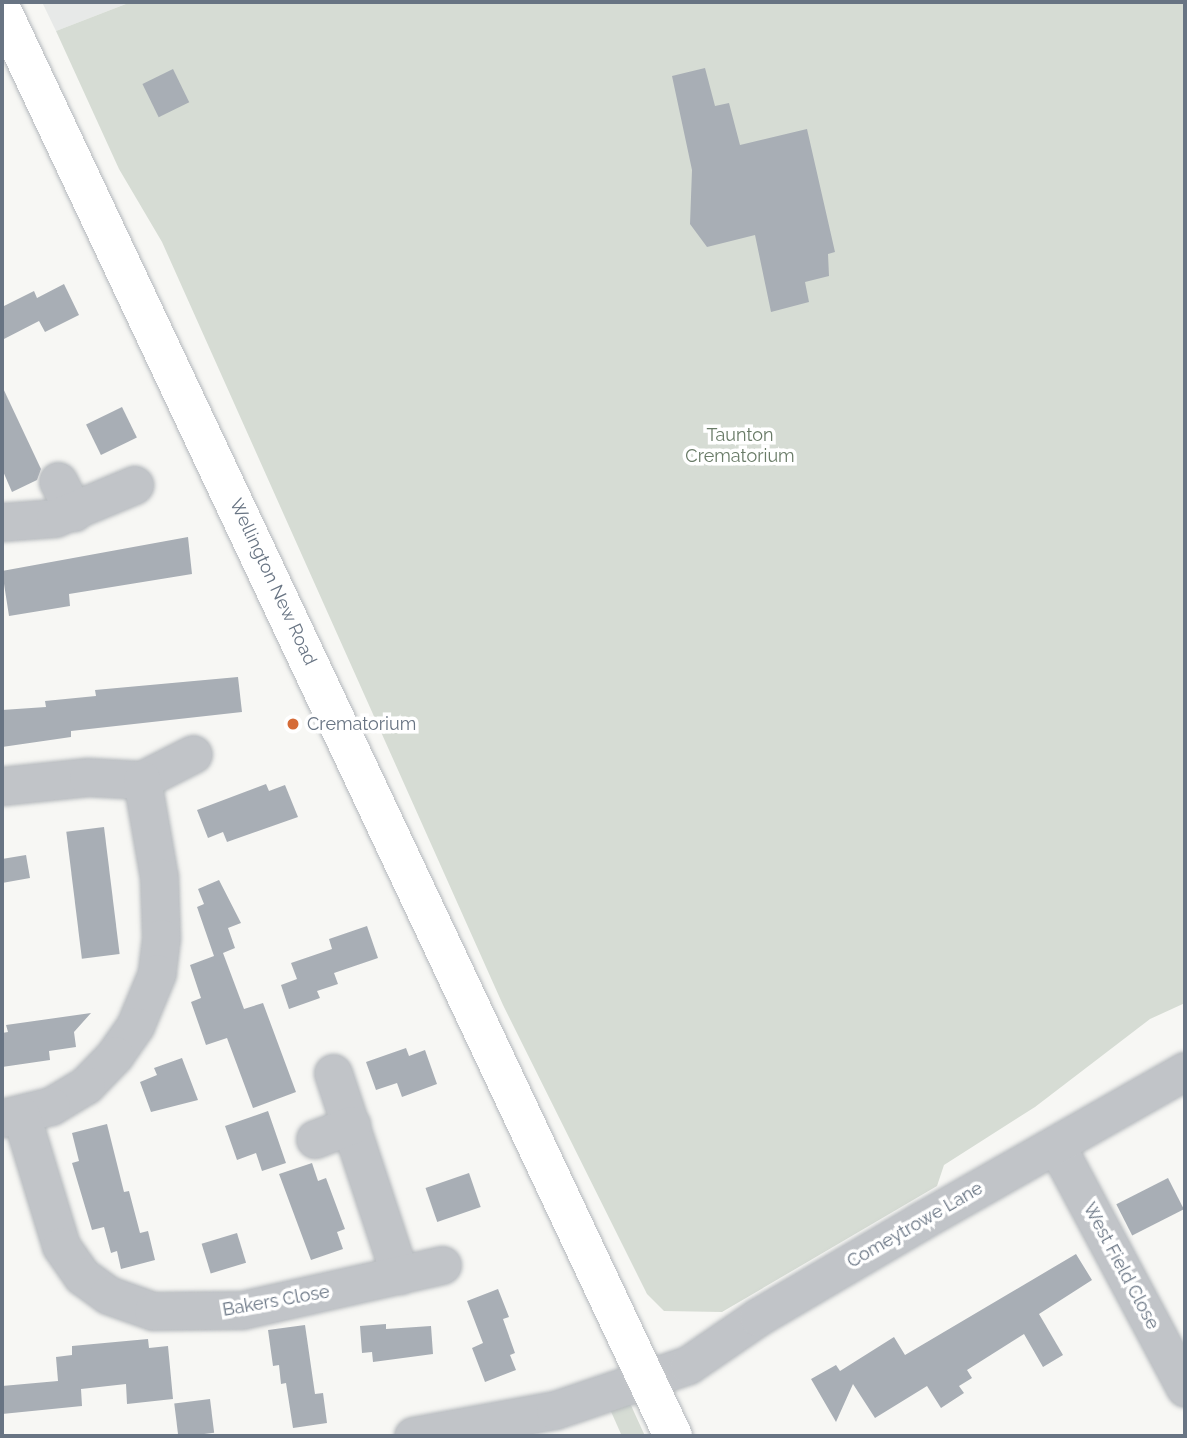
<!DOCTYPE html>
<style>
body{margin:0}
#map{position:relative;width:1187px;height:1438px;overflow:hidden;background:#f7f7f4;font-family:Raleway,sans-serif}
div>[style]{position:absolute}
.built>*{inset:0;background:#e7e9e8}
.green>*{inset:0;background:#d6dcd4}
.building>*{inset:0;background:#a8aeb5;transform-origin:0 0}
.roads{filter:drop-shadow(0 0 2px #b4b8bc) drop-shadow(0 0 2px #b4b8bc)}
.minor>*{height:37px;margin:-18.5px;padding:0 18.5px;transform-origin:18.5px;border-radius:18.5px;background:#c1c4c8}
.major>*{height:38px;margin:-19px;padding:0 19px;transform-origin:19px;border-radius:19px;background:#fff}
.dots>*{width:19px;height:19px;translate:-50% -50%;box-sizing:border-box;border:4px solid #fff;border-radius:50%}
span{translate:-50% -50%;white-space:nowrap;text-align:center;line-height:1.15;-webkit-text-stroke:7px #fff;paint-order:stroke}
.park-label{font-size:18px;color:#697b67}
.street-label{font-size:18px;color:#687483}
.poi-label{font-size:18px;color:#687483}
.left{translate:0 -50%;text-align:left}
.frame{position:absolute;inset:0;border:4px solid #687483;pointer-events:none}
</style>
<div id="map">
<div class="built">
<div style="clip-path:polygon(42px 2px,131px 2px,56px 31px)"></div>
</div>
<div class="green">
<div style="clip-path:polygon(131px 2px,1185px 2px,1185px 1003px,1150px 1019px,1035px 1107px,944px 1165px,937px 1186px,722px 1312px,664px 1311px,647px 1294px,503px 1005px,162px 242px,119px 169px,56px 31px)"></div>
<div style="clip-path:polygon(629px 1401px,645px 1436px,621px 1434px,609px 1407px)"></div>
</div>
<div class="building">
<div style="clip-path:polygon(705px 68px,715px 106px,729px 103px,740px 145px,807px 129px,835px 252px,828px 254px,829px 276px,805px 282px,809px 302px,771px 312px,755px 235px,707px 247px,690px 224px,692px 170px,672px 76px)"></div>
<div style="left:173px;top:69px;width:37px;height:34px;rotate:64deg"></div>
<div style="clip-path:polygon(64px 284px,79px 315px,45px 332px,39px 321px,2px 340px,2px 307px,34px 291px,37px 298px)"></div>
<div style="clip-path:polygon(2px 386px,41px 469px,37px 480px,12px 492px,2px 469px)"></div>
<div style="left:122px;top:407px;width:34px;height:40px;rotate:64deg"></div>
<div style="clip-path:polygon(188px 537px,192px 574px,69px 594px,70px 606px,9px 616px,2px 571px)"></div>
<div style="clip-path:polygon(238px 677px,242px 712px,71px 731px,71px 737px,2px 747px,2px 710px,46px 707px,45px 701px,96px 696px,95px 690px)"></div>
<div style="clip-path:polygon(266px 784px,269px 791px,285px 785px,298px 817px,227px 842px,223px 832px,208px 838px,197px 810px)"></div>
<div style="left:104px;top:827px;width:128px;height:38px;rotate:83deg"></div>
<div style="clip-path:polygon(26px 855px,30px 878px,2px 883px,2px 859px)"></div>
<div style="clip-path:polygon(219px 880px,241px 923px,228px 928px,235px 948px,223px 953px,244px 1009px,263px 1003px,296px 1092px,253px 1108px,227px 1038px,206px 1045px,191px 1002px,201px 998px,190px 965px,214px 956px,197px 907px,204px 904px,198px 889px)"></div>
<div style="clip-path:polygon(367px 926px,378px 958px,334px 973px,338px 984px,317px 991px,320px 998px,289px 1009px,281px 985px,297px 979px,291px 963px,332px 949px,329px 939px)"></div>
<div style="clip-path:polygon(91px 1013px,74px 1032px,76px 1047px,49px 1051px,50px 1060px,2px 1067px,2px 1033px,8px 1032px,6px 1025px)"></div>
<div style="clip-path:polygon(406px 1048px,409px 1056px,425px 1050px,437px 1084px,402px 1097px,397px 1083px,376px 1090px,366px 1062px)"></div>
<div style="clip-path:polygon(182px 1058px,198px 1100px,151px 1112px,140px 1082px,157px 1075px,154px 1068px)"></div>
<div style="clip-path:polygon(268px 1111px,286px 1163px,262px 1171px,256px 1153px,237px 1160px,225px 1126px)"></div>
<div style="clip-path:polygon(107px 1124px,124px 1192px,129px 1191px,140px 1233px,148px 1231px,155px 1260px,121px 1269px,117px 1251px,111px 1253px,104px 1227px,92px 1230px,72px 1163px,79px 1161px,72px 1133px)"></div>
<div style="clip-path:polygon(312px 1163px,318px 1181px,326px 1178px,345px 1229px,337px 1232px,343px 1249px,311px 1260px,279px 1174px)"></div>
<div style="left:469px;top:1173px;width:36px;height:46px;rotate:71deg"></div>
<div style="left:1168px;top:1178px;width:35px;height:58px;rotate:63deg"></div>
<div style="left:237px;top:1233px;width:31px;height:37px;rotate:73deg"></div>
<div style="clip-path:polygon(1076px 1254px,1092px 1280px,1039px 1314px,1063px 1355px,1043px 1367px,1024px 1334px,967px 1370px,972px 1378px,959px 1386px,964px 1393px,941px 1408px,927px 1386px,875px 1418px,853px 1384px,836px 1422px,811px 1379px,836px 1365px,840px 1371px,894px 1337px,905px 1355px)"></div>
<div style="clip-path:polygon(498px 1289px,509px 1317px,503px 1319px,515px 1353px,510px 1355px,516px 1370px,485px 1382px,472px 1348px,483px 1343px,467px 1301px)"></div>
<div style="clip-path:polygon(386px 1324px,386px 1329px,431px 1326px,433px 1354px,373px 1362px,372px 1352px,362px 1353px,360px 1326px)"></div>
<div style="clip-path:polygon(305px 1325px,315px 1394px,323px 1393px,327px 1423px,293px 1428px,286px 1383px,281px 1384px,279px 1365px,273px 1366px,268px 1330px)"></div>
<div style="clip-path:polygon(148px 1339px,149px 1348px,168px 1346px,173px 1399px,127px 1404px,126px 1384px,81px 1389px,82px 1406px,2px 1414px,2px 1386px,58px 1381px,56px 1357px,72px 1355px,72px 1346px)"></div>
<div style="left:210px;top:1399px;width:34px;height:36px;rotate:83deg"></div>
</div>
<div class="roads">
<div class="minor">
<div style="left:58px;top:481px;width:35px;rotate:63deg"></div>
<div style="left:2px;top:522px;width:53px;rotate:-4.3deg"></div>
<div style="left:55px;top:518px;width:86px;rotate:-22.7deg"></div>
<div style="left:142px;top:780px;width:57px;rotate:-27deg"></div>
<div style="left:2px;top:786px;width:86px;rotate:-6deg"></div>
<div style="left:88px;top:777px;width:54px;rotate:3.2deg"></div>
<div style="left:142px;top:780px;width:98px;rotate:80.1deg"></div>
<div style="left:159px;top:877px;width:61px;rotate:88.1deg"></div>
<div style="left:161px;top:938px;width:35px;rotate:97deg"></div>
<div style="left:157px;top:973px;width:57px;rotate:112.5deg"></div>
<div style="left:135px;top:1026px;width:35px;rotate:125deg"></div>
<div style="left:115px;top:1055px;width:42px;rotate:134deg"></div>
<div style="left:86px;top:1085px;width:41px;rotate:149deg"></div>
<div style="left:51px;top:1106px;width:50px;rotate:166.2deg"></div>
<div style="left:333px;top:1073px;width:213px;rotate:71.7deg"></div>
<div style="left:21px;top:1115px;width:137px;rotate:73deg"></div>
<div style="left:61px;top:1246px;width:37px;rotate:55deg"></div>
<div style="left:82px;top:1276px;width:32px;rotate:36deg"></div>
<div style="left:108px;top:1295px;width:48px;rotate:19.6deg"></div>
<div style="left:153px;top:1311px;width:89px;rotate:-0.6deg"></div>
<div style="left:242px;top:1310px;width:205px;rotate:-12.7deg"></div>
<div style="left:315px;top:1139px;width:39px;rotate:-21deg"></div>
<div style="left:1056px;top:1145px;width:275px;rotate:62deg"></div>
<div style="left:413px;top:1436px;width:144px;rotate:-10.4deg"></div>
<div style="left:555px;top:1410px;width:140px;rotate:-18.7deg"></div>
<div style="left:688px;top:1365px;width:85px;rotate:-34.4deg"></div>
<div style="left:758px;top:1317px;width:189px;rotate:-30.5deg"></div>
<div style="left:921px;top:1221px;width:304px;rotate:-29.6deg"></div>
</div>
<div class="major">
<div style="left:2px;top:10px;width:1576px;rotate:64.8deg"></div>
</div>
</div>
<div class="dots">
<div style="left:293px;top:724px;background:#d56b36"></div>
</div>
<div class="park-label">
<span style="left:740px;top:446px">Taunton<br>Crematorium</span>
</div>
<div class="street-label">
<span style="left:273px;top:582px;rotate:65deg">Wellington New Road</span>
<span style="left:915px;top:1225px;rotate:-30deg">Comeytrowe Lane</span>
<span style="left:1121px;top:1266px;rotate:62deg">West Field Close</span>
<span style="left:276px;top:1301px;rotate:-10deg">Bakers Close</span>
</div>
<div class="poi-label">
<span class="left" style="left:307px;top:724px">Crematorium</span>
</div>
<div class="frame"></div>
</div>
